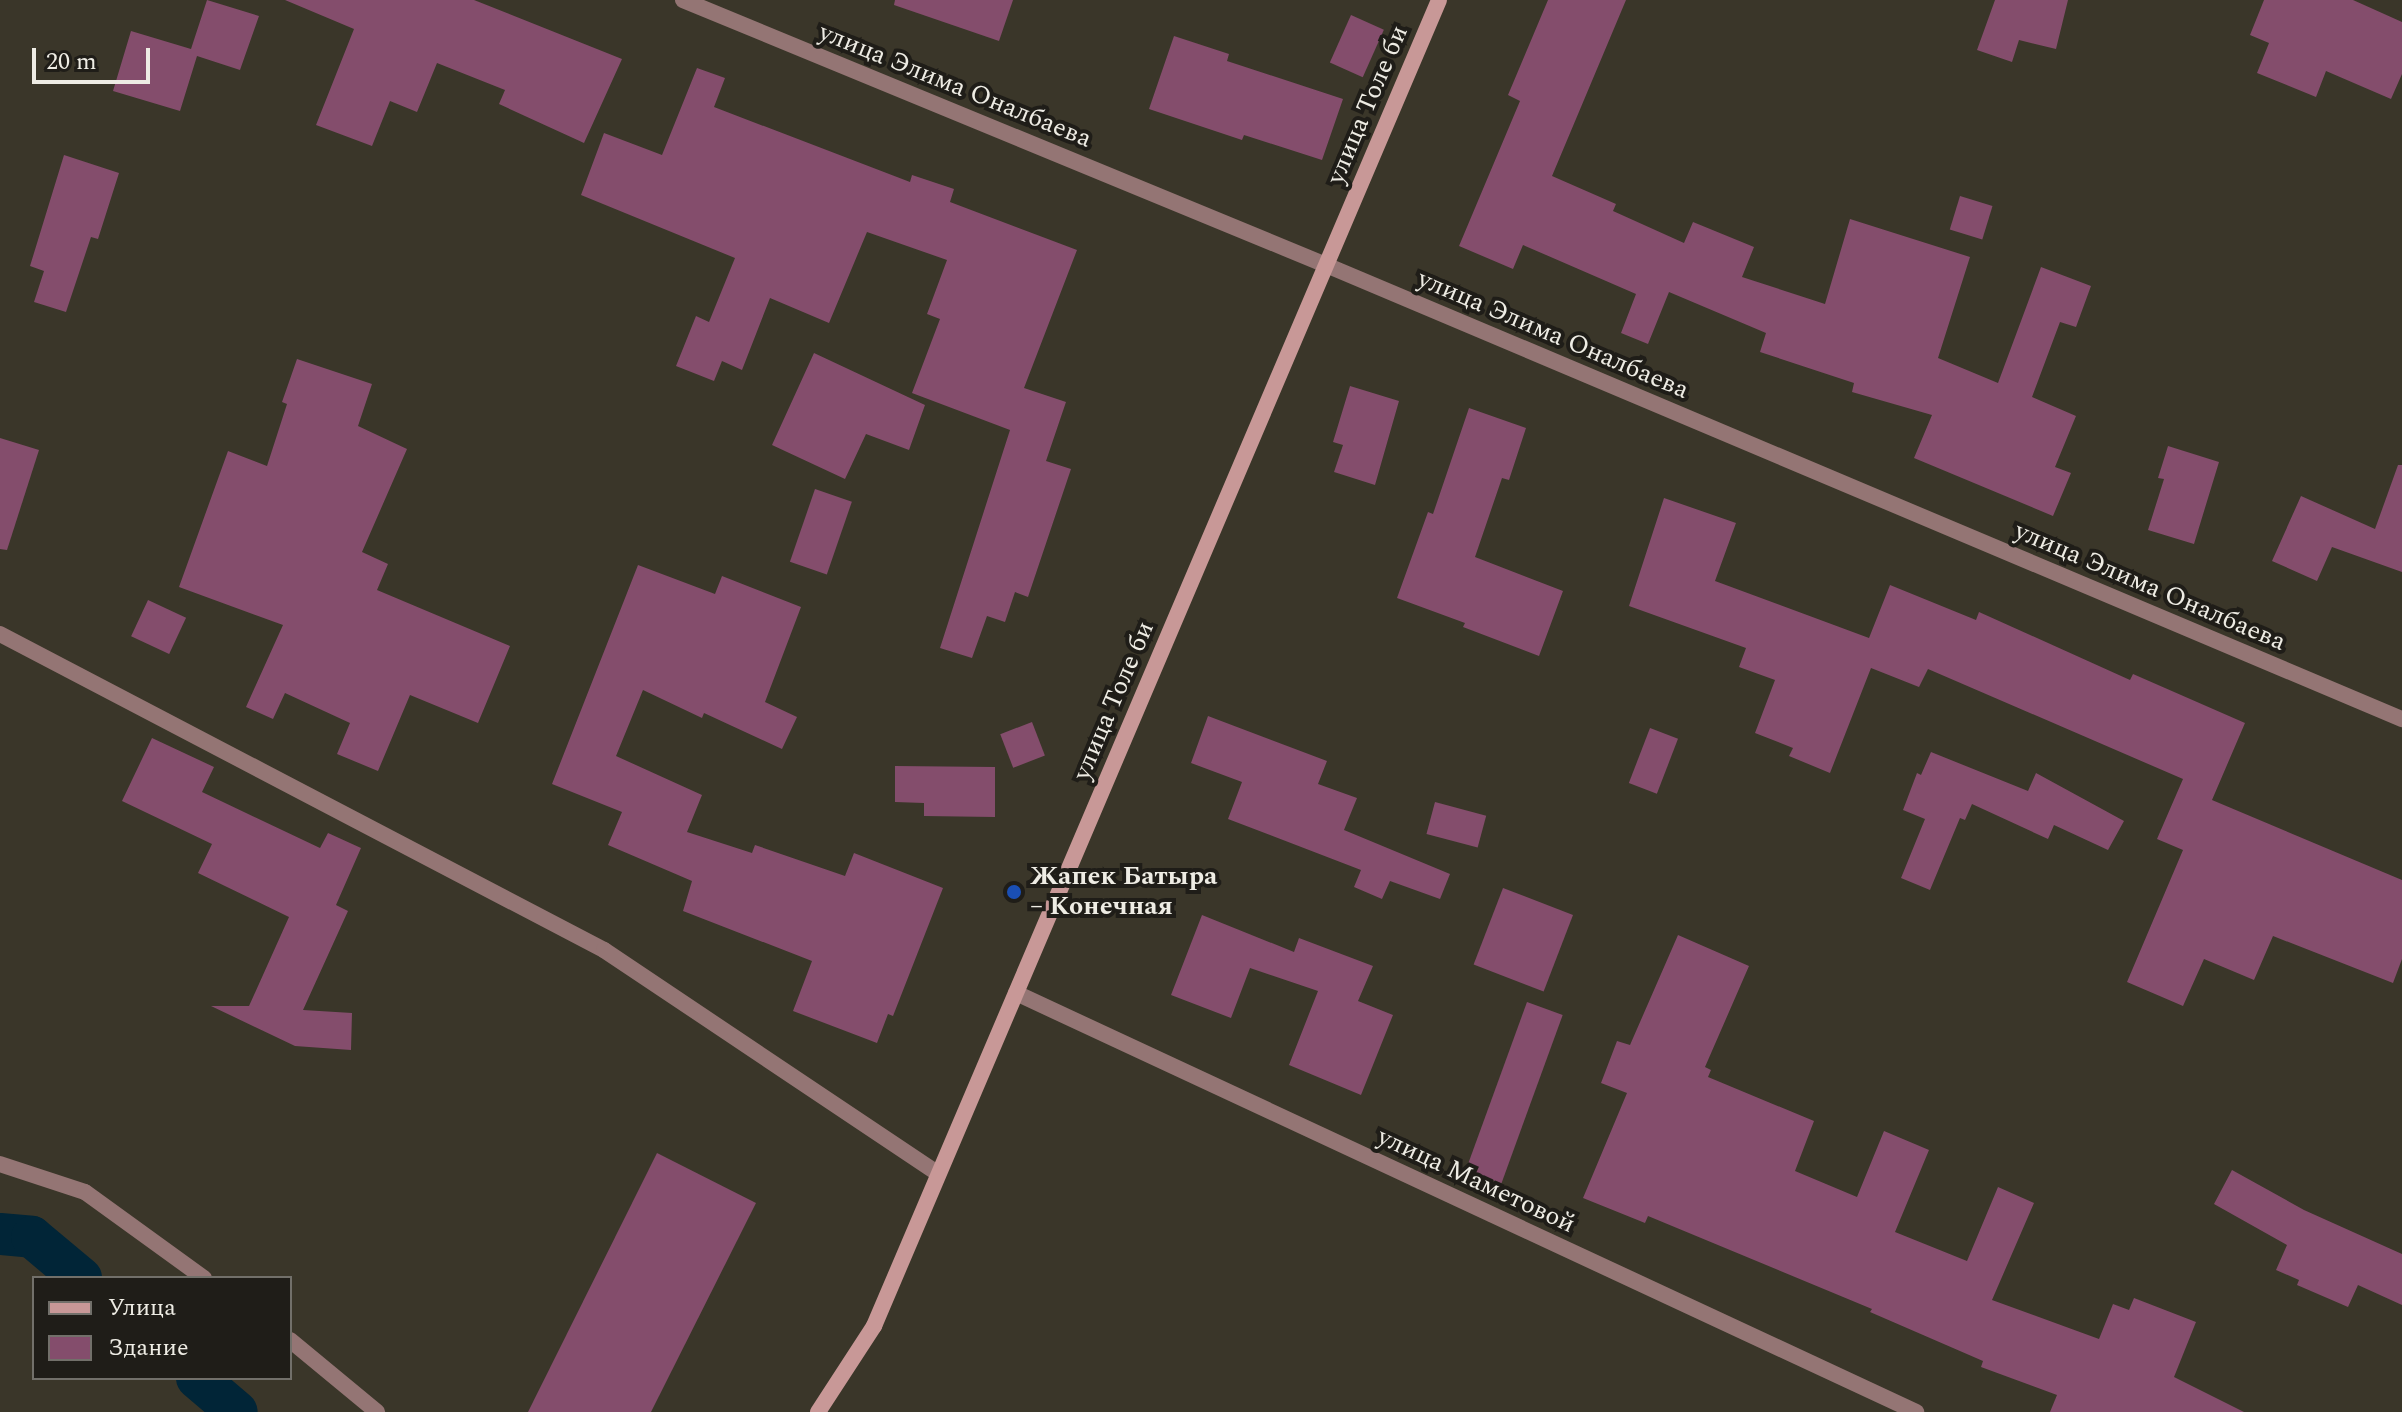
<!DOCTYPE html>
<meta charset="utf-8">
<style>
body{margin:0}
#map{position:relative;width:2402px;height:1412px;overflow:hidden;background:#3a3629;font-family:Spectral,serif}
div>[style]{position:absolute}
.canal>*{height:42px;margin:-21px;padding:0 21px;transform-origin:21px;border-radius:21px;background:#012537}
.building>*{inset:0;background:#844d6c;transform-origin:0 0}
.street>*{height:16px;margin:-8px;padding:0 8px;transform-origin:8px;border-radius:8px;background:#947574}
.secondary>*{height:16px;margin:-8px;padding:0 8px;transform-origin:8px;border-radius:8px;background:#c89897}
.dots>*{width:22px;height:22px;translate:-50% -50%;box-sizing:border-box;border:4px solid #1f1d18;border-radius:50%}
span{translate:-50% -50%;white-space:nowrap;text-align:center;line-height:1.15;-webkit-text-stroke:8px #1f1d18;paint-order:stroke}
.street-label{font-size:26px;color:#eeece4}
.poi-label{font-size:26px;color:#eeece4;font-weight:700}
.left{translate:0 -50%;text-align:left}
.legend{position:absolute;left:32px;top:1276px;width:260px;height:104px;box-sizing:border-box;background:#1f1d18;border:2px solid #72706a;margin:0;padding:10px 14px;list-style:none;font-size:24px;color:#eeece4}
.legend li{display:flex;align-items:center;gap:16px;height:40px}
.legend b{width:40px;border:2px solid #72706a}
.scale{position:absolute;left:32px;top:48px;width:118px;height:36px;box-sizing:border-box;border:4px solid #eeece4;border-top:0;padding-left:10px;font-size:24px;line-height:28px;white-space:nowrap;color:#eeece4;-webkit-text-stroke:6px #1f1d18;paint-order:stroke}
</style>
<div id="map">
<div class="canal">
<div style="left:0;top:1234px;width:32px;rotate:5deg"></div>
<div style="left:32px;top:1237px;width:64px;rotate:39.9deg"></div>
<div style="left:197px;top:1378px;width:52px;rotate:40.4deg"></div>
</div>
<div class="building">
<div style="clip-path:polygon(207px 0,259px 16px,240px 70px,197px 56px,180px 111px,113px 91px,131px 31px,191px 49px)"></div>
<div style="clip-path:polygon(285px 0,474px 0,622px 59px,584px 143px,499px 104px,505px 90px,437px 63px,417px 112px,390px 101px,372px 146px,316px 125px,354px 29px)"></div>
<div style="clip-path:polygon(895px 0,1013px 0,999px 41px,894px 5px)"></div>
<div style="clip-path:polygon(1548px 0,1626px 0,1552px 176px,1616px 204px,1613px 211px,1684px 243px,1693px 222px,1754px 247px,1742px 277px,1825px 304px,1850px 219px,1970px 257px,1938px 358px,1998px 383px,2041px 267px,2091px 286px,2076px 327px,2060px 322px,2032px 397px,2076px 416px,2055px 467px,2071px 473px,2053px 516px,1914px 458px,1932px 415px,1852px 392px,1854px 383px,1760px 352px,1766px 333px,1669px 292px,1648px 344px,1621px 333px,1636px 294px,1523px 245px,1513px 269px,1459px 246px,1520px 101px,1508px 95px)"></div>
<div style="clip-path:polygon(1995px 0,2068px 0,2056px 49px,2019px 40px,2012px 62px,1977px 50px)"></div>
<div style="clip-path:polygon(2264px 0,2353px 0,2402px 22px,2402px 74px,2391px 99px,2326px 71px,2316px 97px,2257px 73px,2269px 43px,2250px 35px)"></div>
<div style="left:1351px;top:15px;width:36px;height:52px;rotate:24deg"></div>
<div style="clip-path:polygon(1174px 36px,1229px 54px,1227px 61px,1343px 99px,1322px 160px,1244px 135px,1242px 140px,1149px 109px)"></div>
<div style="clip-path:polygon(697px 68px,725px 78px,714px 107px,910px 182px,912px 175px,954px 189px,950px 202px,1077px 250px,1024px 388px,1066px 402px,1046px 461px,1071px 469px,1028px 597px,1015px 592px,1005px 622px,987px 616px,972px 658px,940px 648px,1010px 430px,912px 393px,940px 319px,927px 314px,947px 260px,867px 232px,829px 323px,770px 298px,742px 370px,722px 361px,714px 381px,676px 366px,696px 316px,709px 322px,735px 258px,581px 195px,604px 133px,662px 155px)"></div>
<div style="clip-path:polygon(64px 155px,119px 173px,98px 239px,91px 237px,66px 312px,34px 302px,44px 271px,30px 266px)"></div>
<div style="left:1960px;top:196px;width:34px;height:35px;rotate:17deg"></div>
<div style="clip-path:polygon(814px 353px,925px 405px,909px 450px,866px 434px,845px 479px,772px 445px)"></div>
<div style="clip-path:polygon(297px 359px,372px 384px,358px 426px,407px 449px,362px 552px,388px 564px,377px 590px,510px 646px,478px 723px,410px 695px,378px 771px,337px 754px,350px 723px,285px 693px,273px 719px,246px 707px,283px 625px,179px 587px,228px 451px,267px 466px,287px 404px,282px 402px)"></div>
<div style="clip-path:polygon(1350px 386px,1399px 401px,1375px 485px,1334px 472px,1343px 445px,1333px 442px)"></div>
<div style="clip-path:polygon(1469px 408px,1526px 428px,1509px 480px,1502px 478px,1475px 557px,1563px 591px,1539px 656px,1463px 627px,1465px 623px,1397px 598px,1428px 512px,1433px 514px)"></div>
<div style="clip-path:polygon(0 438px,39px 450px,7px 550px,0 549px)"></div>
<div style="clip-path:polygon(2168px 446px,2219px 462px,2194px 544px,2148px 530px,2164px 479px,2158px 478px)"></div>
<div style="clip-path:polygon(2398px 465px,2402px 465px,2402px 572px,2332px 547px,2317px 581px,2272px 561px,2301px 496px,2375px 529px)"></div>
<div style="left:815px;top:489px;width:39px;height:77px;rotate:19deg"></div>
<div style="clip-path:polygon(1664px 498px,1736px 523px,1715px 581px,1869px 638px,1890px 585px,1976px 620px,1979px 612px,2130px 680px,2133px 674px,2245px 723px,2212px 800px,2402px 880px,2402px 959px,2393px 983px,2273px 936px,2254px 980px,2204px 959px,2183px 1006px,2127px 982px,2183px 850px,2157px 839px,2183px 779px,1928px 669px,1919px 687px,1871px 668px,1830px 773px,1789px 756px,1793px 748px,1755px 733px,1775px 680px,1739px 667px,1746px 648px,1629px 606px)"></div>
<div style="clip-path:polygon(638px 565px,715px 594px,722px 576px,801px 607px,765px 702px,797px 717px,782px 749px,704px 713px,702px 718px,643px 690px,616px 756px,702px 795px,687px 832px,752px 853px,755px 845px,845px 876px,854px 853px,943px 888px,893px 1016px,888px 1014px,877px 1043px,793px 1011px,812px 961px,683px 911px,692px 881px,608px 845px,622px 812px,552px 784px)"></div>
<div style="left:148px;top:600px;width:42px;height:40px;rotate:25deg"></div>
<div style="clip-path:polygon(1208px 716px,1327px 761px,1318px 784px,1357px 798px,1344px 830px,1450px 874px,1440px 899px,1390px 881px,1382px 899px,1354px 887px,1361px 870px,1228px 819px,1242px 782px,1191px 763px)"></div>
<div style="left:1032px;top:722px;width:36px;height:34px;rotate:69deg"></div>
<div style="left:1650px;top:728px;width:30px;height:59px;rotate:21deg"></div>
<div style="clip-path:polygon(152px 738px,214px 767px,202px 792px,320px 848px,328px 833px,361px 848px,336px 905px,348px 911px,303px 1010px,352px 1013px,351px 1050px,295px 1046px,211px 1006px,249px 1006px,289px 917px,198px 873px,212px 844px,122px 801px)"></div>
<div style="clip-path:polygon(1931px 752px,2028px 791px,2036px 773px,2124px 821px,2108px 850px,2054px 825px,2048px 839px,1972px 804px,1965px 820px,1960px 818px,1930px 890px,1901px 878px,1925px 819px,1903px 810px,1917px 773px,1921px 775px)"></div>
<div style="clip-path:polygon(895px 766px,995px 767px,995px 817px,924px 816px,924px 803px,895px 802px)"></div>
<div style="left:1435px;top:802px;width:53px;height:33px;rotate:15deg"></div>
<div style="left:1503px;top:888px;width:75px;height:82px;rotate:21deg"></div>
<div style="clip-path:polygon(1202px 915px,1294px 952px,1299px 938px,1373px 966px,1358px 1001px,1393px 1015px,1361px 1095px,1289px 1065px,1318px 991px,1250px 968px,1231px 1018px,1171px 995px)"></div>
<div style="clip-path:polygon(1678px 935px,1749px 966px,1705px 1067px,1711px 1070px,1708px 1077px,1814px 1121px,1795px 1171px,1857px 1197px,1884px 1131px,1929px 1150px,1895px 1232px,1967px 1261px,1998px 1187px,2034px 1203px,1992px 1300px,2099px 1339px,2113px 1304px,2129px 1310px,2134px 1298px,2196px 1322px,2174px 1377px,2244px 1412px,2050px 1412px,2057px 1395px,1981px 1367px,1983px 1361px,1870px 1312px,1872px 1309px,1648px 1216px,1645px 1223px,1583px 1198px,1627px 1093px,1601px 1083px,1617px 1041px,1630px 1045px)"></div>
<div style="left:1527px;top:1002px;width:38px;height:179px;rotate:20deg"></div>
<div style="clip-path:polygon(657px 1153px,756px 1203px,651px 1412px,528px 1412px)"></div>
<div style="clip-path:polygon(2232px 1170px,2304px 1210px,2402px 1254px,2402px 1305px,2358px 1285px,2348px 1307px,2297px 1285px,2299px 1280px,2276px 1270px,2287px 1245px,2214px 1204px)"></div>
</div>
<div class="street">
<div style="left:683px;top:0;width:695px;rotate:22.4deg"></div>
<div style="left:1326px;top:265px;width:1168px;rotate:22.88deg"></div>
<div style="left:0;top:634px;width:682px;rotate:27.62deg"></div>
<div style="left:604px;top:950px;width:402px;rotate:33.8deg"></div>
<div style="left:1016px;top:993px;width:993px;rotate:24.96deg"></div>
<div style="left:0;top:1164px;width:89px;rotate:18.2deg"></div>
<div style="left:85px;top:1192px;width:147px;rotate:35.9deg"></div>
<div style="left:290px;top:1340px;width:113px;rotate:39.6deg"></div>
</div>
<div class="secondary">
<div style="left:818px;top:1412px;width:103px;rotate:-56.9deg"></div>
<div style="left:874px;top:1326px;width:1441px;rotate:-66.92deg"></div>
</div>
<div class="dots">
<div style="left:1014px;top:892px;background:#1a4fb4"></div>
</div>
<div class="street-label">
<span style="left:955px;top:86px;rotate:22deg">улица Элима Оналбаева</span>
<span style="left:1368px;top:105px;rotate:-67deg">улица Толе би</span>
<span style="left:1553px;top:335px;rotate:23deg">улица Элима Оналбаева</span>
<span style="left:2150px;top:587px;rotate:23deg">улица Элима Оналбаева</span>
<span style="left:1114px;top:701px;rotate:-67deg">улица Толе би</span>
<span style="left:1476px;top:1181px;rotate:25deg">улица Маметовой</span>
</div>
<div class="poi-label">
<span class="left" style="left:1030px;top:892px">Жапек Батыра<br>– Конечная</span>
</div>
<ul class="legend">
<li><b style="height:10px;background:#c89897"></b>Улица</li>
<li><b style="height:22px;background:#844d6c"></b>Здание</li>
</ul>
<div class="scale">20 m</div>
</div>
